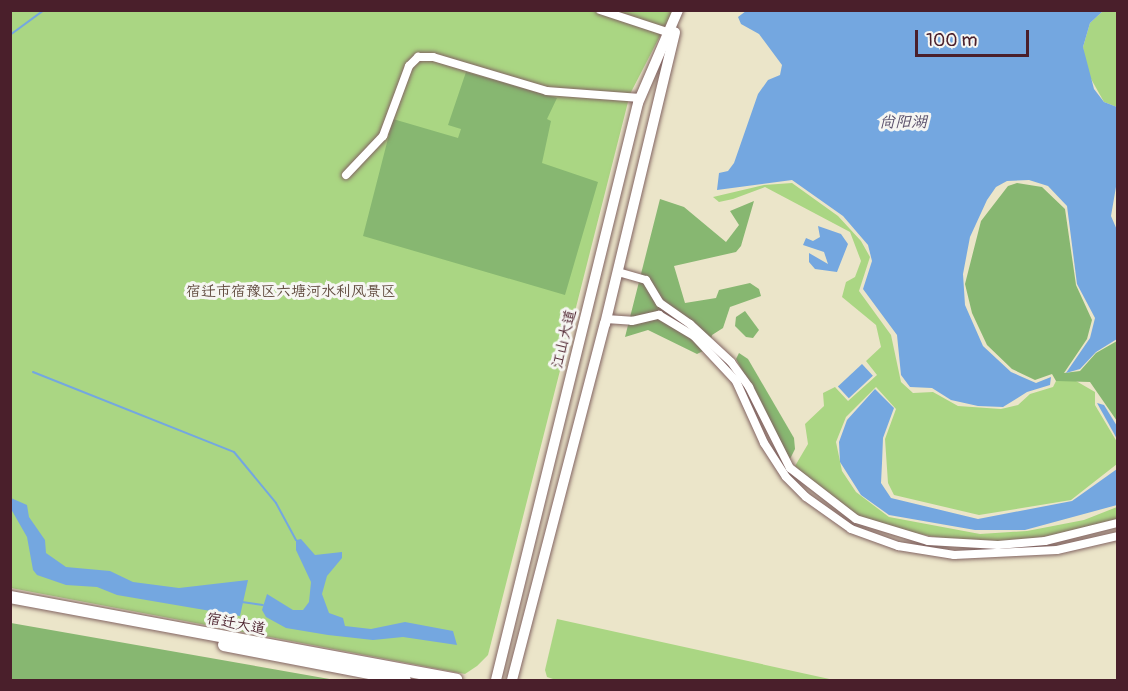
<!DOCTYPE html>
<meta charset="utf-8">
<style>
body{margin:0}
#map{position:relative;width:1128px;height:691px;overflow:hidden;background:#ebe5c9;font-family:Pangolin,"LXGW WenKai TC",sans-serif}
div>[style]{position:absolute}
.green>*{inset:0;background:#aad683}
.forest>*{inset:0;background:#87b771}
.water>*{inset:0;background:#74a7e0;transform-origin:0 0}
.stream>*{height:2px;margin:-1px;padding:0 1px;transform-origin:1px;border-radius:1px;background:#74a7e0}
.roads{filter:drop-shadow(0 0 2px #826462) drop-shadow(0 0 2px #826462)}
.street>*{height:8px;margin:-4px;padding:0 4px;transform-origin:4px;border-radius:4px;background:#fff}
.secondary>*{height:10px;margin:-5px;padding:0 5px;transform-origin:5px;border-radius:5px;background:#fff}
.primary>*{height:12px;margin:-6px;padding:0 6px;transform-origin:6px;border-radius:6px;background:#fff}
span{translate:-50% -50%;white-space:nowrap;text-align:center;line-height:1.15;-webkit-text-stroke:6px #f6f6f2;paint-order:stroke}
.park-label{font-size:15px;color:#624d41}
.street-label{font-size:15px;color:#4a1f2b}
.water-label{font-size:16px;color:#594f6a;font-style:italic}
.frame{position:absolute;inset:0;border:12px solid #4a1f2b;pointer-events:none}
.scale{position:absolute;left:915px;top:30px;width:114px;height:27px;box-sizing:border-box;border:3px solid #4a1f2b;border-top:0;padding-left:8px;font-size:18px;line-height:21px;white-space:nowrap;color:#4a1f2b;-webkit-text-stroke:4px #f6f6f2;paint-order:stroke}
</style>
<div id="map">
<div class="green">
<div style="clip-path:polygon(10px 11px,673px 11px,630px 94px,488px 655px,477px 666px,465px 674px,11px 588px)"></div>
<div style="clip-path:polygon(1103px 11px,1117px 11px,1117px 107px,1104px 102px,1086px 70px,1083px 47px,1090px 23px)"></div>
<div style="clip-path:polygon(792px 183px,838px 216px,861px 241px,870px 257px,859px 291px,891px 335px,901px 382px,913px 393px,933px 392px,958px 406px,1001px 409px,1018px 405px,1030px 394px,1053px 387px,1056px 381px,1076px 381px,1095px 392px,1095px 405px,1117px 442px,1117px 464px,1071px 500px,979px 515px,894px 495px,888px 483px,885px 439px,896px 409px,876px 387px,846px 417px,836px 442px,842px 471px,856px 492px,889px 517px,980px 534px,1027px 531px,1084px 520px,1117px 507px,1117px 520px,1094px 528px,1013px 542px,946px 539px,888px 528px,845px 510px,795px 466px,808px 444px,805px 424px,824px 406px,823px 393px,835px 387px,848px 401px,877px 375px,866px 361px,881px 347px,876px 325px,842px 297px,846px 282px,855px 277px,861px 261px,850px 232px,765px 187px,733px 199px,719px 202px,713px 197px,764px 185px)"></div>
<div style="clip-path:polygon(557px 619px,834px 680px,553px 679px,547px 677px,545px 670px)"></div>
</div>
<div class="forest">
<div style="clip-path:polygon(466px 72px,557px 98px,547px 119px,551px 121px,542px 163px,598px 182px,565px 295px,363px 236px,393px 119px,458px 138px,461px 129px,448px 125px)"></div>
<div style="clip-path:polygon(1017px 183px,1042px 187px,1065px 209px,1076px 285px,1092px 320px,1087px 339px,1064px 373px,1080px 371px,1096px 353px,1117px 341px,1117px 421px,1090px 382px,1056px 381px,1052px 374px,1035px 380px,1012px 369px,987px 345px,972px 313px,965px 284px,981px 221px,1008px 186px)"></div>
<div style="clip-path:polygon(660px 199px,684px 207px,726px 242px,739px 225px,730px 211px,754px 201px,741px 246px,736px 252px,674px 266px,685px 303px,716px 298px,719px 290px,750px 283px,759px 289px,761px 296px,730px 307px,723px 328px,712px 335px,709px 348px,697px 354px,648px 330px,625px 337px)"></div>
<div style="clip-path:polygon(745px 311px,759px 330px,753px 338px,746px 337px,735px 326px,736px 317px)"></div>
<div style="clip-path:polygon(739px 353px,748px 359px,794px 438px,795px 449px,790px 459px,736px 359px)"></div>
<div style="clip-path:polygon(10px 623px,11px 623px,335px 680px,11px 680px)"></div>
</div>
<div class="water">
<div style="clip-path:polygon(746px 11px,1103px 11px,1090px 23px,1083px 47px,1094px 89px,1104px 102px,1117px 107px,1117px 181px,1111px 216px,1117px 230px,1117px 339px,1096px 352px,1080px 369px,1066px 373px,1090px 338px,1095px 318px,1077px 284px,1067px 206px,1048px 186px,1029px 180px,1007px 181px,996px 187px,987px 200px,970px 237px,963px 274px,965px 305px,983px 346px,1011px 372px,1036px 383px,1051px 377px,1050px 385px,1027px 392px,1003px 407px,978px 406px,951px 400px,932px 388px,910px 387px,901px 375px,897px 335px,863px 289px,872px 261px,868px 245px,843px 216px,792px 180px,717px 190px,719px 173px,728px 171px,734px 163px,758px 94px,768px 80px,780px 75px,782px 65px,759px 34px,741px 24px,738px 17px)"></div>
<div style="clip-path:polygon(818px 226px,841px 234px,848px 244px,837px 272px,815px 269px,809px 262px,809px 253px,828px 264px,824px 252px,803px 245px,806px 238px,813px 241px,820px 237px)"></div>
<div style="left:862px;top:364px;width:16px;height:33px;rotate:47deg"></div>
<div style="clip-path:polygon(875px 389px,894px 408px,883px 438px,882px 463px,881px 483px,891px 498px,978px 519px,1072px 501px,1117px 469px,1117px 505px,1025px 530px,975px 530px,889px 515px,861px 495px,840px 462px,839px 442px,847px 420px)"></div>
<div style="clip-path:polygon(1097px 403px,1104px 405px,1117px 426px,1117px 439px)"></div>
<div style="clip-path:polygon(11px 498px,27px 505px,29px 517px,45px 540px,46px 553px,66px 567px,110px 571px,133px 582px,179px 588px,248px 580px,240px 616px,117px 595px,97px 587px,66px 585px,37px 575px,33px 570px,27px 537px,11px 509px)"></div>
<div style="clip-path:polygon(301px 539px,315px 555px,342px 552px,342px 558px,327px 576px,322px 594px,329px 613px,343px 618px,345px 626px,371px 629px,405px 622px,453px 631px,457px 645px,403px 637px,373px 640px,328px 635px,286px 628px,266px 617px,262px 610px,267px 594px,293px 610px,303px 610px,309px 602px,311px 582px,296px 550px,296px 540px)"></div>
</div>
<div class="stream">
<div style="left:10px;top:35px;width:42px;rotate:-36.3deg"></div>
<div style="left:33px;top:372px;width:216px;rotate:21.7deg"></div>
<div style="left:234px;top:452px;width:66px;rotate:50.5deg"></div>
<div style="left:276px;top:503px;width:42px;rotate:61.6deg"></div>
<div style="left:10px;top:409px;width:11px;rotate:90deg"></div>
<div style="left:242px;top:602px;width:21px;rotate:8deg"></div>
</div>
<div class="roads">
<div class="street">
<div style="left:600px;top:10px;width:74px;rotate:18.2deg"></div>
<div style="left:346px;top:175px;width:54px;rotate:-46.5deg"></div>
<div style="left:383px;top:136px;width:75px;rotate:-69.6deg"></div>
<div style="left:409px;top:66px;width:13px;rotate:-45deg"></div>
<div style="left:418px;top:57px;width:15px"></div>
<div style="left:433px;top:57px;width:119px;rotate:16.6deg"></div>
<div style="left:547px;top:91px;width:93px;rotate:4.3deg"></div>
<div style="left:618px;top:272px;width:29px;rotate:16deg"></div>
<div style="left:646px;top:280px;width:27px;rotate:59deg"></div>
<div style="left:660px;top:303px;width:37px;rotate:35deg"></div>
<div style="left:690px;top:324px;width:56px;rotate:42.8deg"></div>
<div style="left:731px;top:362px;width:31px;rotate:54deg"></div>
<div style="left:749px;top:387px;width:91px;rotate:63.2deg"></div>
<div style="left:790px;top:468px;width:83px;rotate:37.7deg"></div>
<div style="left:856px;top:519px;width:75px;rotate:17deg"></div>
<div style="left:928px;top:541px;width:70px;rotate:3.3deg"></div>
<div style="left:998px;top:545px;width:47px;rotate:-4.9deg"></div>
<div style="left:1045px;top:541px;width:75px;rotate:-13.9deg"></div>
<div style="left:606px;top:319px;width:26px;rotate:4deg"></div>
<div style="left:632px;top:321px;width:28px;rotate:-13deg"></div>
<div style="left:659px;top:315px;width:41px;rotate:31deg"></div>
<div style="left:694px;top:336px;width:62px;rotate:47deg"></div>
<div style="left:736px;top:381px;width:68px;rotate:65.7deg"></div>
<div style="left:764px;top:443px;width:40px;rotate:57.1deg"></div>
<div style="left:786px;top:477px;width:28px;rotate:45deg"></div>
<div style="left:806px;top:497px;width:55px;rotate:35.4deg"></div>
<div style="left:851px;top:529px;width:50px;rotate:19.9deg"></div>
<div style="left:898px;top:546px;width:57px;rotate:9.1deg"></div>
<div style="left:954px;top:555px;width:103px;rotate:-2.8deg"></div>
<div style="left:1057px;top:550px;width:63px;rotate:-12.9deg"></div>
</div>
<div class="secondary">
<div style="left:496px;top:680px;width:594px;rotate:-76.17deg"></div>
<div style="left:638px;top:103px;width:101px;rotate:-66.7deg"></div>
<div style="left:512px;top:680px;width:368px;rotate:-75.4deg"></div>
<div style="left:605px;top:324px;width:300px;rotate:-76.5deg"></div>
</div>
<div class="primary">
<div style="left:10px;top:597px;width:454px;rotate:10.5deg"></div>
<div style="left:224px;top:645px;width:184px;rotate:10.9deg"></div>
</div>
</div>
<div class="park-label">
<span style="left:291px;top:292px">宿迁市宿豫区六塘河水利风景区</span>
</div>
<div class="street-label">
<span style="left:564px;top:339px;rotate:-76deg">江山大道</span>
<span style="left:236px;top:624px;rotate:11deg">宿迁大道</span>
</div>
<div class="water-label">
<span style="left:903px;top:122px">尚阳湖</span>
</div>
<div class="frame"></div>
<div class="scale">100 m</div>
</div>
